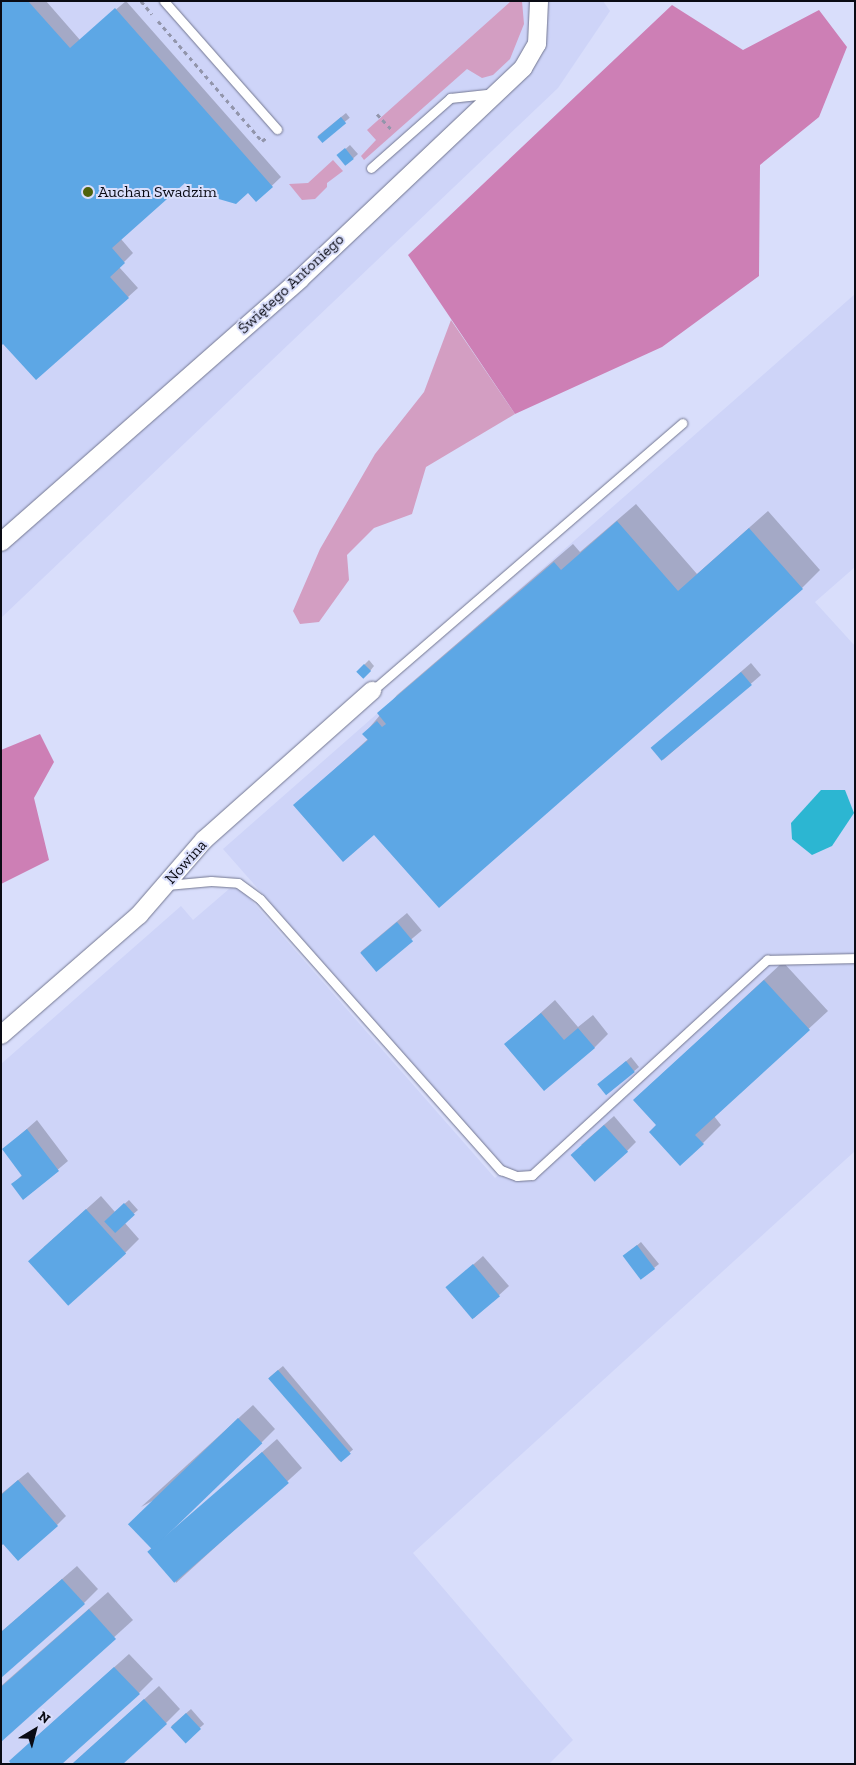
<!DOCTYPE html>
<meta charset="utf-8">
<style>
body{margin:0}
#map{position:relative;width:856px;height:1765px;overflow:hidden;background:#d9defb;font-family:"Zilla Slab",serif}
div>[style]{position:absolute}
.built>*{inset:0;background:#ced4f8}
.green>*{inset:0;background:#d39ec2}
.forest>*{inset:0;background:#cd7fb5}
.water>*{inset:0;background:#2cb6d2}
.shadow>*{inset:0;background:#0003;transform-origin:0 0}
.building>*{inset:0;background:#5da7e5;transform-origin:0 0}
.path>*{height:3px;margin-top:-1.5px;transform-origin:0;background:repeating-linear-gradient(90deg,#9295ab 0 4px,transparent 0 8px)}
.roads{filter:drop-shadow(0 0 1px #727690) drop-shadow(0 0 1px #727690)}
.service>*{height:9px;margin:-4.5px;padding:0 4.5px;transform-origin:4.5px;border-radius:4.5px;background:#fff}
.minor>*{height:18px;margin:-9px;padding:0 9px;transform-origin:9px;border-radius:9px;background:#fff}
.dots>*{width:14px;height:14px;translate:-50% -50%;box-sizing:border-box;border:2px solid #d9defb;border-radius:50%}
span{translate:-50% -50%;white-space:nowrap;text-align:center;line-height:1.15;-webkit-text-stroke:4px #d9defb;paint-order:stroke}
.poi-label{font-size:16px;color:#0a0b14}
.left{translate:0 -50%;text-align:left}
.street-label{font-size:16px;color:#0a0b14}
.frame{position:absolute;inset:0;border:2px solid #0a0b14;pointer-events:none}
.north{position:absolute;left:10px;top:1705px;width:50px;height:50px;-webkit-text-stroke:4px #d9defb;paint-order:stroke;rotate:37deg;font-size:14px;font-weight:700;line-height:20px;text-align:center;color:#0a0b14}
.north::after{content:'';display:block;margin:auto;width:18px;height:22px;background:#0a0b14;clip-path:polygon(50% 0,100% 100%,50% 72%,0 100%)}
</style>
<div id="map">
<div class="built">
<div style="clip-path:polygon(1px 1px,603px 1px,610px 11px,558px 88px,1px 618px)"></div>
<div style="clip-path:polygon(855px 294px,855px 567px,815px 602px,855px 646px,855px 1151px,413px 1553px,573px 1740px,549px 1764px,1px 1764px,1px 1064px,181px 906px,193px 920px,236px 883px,495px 1178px,505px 1169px,223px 849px)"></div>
</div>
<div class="green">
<div style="clip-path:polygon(511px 1px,522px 1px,524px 24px,510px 59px,493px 75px,482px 78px,467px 69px,364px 160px,361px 156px,376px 140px,367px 130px)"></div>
<div style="clip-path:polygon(333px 160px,343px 171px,327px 183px,327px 187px,315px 199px,302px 200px,289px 184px,308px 183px)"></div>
<div style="clip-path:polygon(451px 320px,515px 414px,426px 467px,412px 514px,374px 528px,347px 555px,349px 580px,319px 622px,300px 624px,293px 611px,320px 549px,375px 454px,424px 392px)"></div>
</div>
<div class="forest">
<div style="clip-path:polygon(672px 5px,743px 50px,819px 10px,847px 47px,819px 117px,760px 165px,759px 276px,662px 347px,515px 414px,408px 255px)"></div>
<div style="clip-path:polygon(40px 734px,54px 762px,34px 798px,49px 860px,1px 884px,1px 750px)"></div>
</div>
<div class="water">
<div style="clip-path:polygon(821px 790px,845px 790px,854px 813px,832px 846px,812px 855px,792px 839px,791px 823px)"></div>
</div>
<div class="shadow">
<div style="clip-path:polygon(1px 1px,46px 1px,80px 40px,126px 1px,281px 177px,256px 201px,248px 192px,185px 181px,121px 239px,133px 253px,119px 267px,138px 288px,128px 297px,4px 342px)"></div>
<div style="left:346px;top:113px;width:6px;height:36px;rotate:51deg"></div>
<div style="left:350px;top:145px;width:12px;height:15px;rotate:48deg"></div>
<div style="clip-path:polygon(636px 504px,697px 574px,768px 511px,820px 570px,802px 588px,374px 833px,295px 805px,368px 739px,364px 734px,397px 695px,573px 544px,580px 552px)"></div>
<div style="clip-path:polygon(369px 660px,374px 666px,370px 671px,362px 667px)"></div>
<div style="clip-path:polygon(751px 663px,761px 675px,663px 760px,669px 734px)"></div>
<div style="left:407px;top:913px;width:23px;height:60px;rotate:50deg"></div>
<div style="clip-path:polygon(783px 962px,828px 1011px,714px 1116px,721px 1125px,703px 1143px,658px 1125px,634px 1100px)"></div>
<div style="clip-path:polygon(555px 1000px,578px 1027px,593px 1015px,608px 1034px,594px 1048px,506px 1044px)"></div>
<div style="clip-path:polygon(631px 1057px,639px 1067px,607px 1094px,604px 1080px)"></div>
<div style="clip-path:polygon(614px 1116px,636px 1142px,627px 1151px,581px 1145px)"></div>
<div style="clip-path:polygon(37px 1120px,68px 1161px,23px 1199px,13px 1184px,23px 1174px,4px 1149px)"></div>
<div style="clip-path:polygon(101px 1196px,115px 1212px,129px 1200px,138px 1210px,124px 1222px,139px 1239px,125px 1253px,44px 1247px)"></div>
<div style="clip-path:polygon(641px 1242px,659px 1264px,654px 1268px,629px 1252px)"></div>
<div style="clip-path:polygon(483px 1256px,509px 1286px,474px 1318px,457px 1279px)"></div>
<div style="left:283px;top:1366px;width:109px;height:18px;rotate:50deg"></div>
<div style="clip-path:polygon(253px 1405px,275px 1429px,261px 1443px,141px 1507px)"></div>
<div style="clip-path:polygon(277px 1439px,302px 1468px,176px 1583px,164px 1539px)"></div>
<div style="clip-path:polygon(28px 1472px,66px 1516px,57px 1525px,1px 1545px,1px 1494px)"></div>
<div style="clip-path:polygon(77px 1566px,98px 1589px,84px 1603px,1px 1632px)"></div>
<div style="clip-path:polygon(108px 1592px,133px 1620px,1px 1740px,1px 1686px)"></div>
<div style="clip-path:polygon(129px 1654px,153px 1679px,139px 1693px,25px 1747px)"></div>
<div style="clip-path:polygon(159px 1686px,180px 1709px,166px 1723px,121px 1764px,72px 1764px)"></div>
<div style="left:191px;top:1709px;width:20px;height:26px;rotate:49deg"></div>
</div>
<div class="building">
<div style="clip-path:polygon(1px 1px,28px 1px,70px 48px,115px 8px,273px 187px,256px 202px,248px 193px,236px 204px,191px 191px,185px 183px,112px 248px,125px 263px,110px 277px,129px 298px,36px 380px,3px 344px,1px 346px)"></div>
<div style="left:341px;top:117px;width:8px;height:31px;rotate:50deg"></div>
<div style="left:345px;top:148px;width:14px;height:11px;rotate:51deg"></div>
<div style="clip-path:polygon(617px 521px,678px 591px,749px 528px,803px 589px,439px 908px,374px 835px,343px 862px,293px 805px,368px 740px,362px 734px,377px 721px,382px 727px,386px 724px,377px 713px,554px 562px,561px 570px)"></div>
<div style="left:364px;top:664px;width:10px;height:11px;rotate:45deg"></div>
<div style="left:741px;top:672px;width:17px;height:118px;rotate:50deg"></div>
<div style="left:397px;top:922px;width:25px;height:48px;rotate:50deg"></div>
<div style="clip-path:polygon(764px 980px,810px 1030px,695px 1135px,704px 1144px,680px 1166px,649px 1132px,656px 1125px,633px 1100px)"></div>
<div style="clip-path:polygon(541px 1013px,564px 1040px,578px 1028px,595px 1048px,544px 1091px,504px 1044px)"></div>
<div style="left:626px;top:1061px;width:14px;height:37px;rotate:51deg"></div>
<div style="left:604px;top:1125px;width:36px;height:45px;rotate:48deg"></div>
<div style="clip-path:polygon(27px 1129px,59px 1171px,23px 1200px,11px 1184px,22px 1176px,2px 1149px)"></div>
<div style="left:124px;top:1203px;width:16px;height:27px;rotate:47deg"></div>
<div style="left:86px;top:1209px;width:60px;height:78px;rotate:48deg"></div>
<div style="left:637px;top:1245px;width:30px;height:18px;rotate:53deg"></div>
<div style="left:473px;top:1264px;width:42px;height:36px;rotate:50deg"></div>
<div style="left:278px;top:1370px;width:111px;height:13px;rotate:49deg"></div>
<div style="left:238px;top:1418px;width:35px;height:153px;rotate:46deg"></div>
<div style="left:262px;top:1452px;width:41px;height:152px;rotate:49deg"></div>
<div style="clip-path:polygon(18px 1480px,58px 1526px,18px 1561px,3px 1544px,1px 1546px,1px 1495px)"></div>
<div style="clip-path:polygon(62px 1579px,85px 1604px,1px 1678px,1px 1632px)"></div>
<div style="clip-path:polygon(89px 1609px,116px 1639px,1px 1742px,1px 1687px)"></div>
<div style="clip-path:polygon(114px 1667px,140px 1694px,62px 1764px,11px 1764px,9px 1761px)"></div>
<div style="clip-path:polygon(144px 1699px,167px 1724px,123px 1764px,72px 1764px)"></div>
<div style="left:186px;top:1713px;width:22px;height:21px;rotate:47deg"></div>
</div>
<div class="path">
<div style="left:141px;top:1px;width:17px;rotate:50deg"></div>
<div style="left:158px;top:21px;width:159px;rotate:49.1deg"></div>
<div style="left:262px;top:141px;width:5px;rotate:-37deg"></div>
<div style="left:377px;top:114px;width:22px;rotate:47deg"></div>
</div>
<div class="roads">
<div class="service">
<div style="left:164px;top:1px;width:171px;rotate:48.6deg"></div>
<div style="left:371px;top:168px;width:106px;rotate:-41.5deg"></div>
<div style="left:450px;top:98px;width:46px;rotate:-6.2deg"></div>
<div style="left:372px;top:691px;width:410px;rotate:-40.8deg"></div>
<div style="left:167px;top:885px;width:44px;rotate:-5.2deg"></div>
<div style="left:211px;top:881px;width:27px;rotate:4deg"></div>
<div style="left:238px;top:883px;width:27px;rotate:36deg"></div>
<div style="left:260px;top:899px;width:363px;rotate:48.4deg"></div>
<div style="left:501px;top:1170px;width:17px;rotate:21deg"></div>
<div style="left:517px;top:1176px;width:15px;rotate:-4deg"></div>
<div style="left:532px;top:1175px;width:319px;rotate:-42.5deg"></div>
<div style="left:767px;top:960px;width:88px;rotate:-1.3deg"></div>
</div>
<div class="minor">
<div style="left:1px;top:542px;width:398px;rotate:-41.3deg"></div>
<div style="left:300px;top:279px;width:307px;rotate:-43.4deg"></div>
<div style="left:523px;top:68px;width:28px;rotate:-60deg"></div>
<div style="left:537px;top:44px;width:43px;rotate:-87.3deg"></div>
<div style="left:1px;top:1035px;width:183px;rotate:-41deg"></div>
<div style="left:139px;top:915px;width:99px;rotate:-49.1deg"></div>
<div style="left:204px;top:840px;width:225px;rotate:-41.6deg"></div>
</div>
</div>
<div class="dots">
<div style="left:88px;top:192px;background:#4f620c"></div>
</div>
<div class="poi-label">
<span class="left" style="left:98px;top:192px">Auchan Swadzim</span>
</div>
<div class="street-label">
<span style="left:291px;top:284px;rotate:-43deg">Świętego Antoniego</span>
<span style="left:186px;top:862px;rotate:-48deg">Nowina</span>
</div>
<div class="frame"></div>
<div class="north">N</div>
</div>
